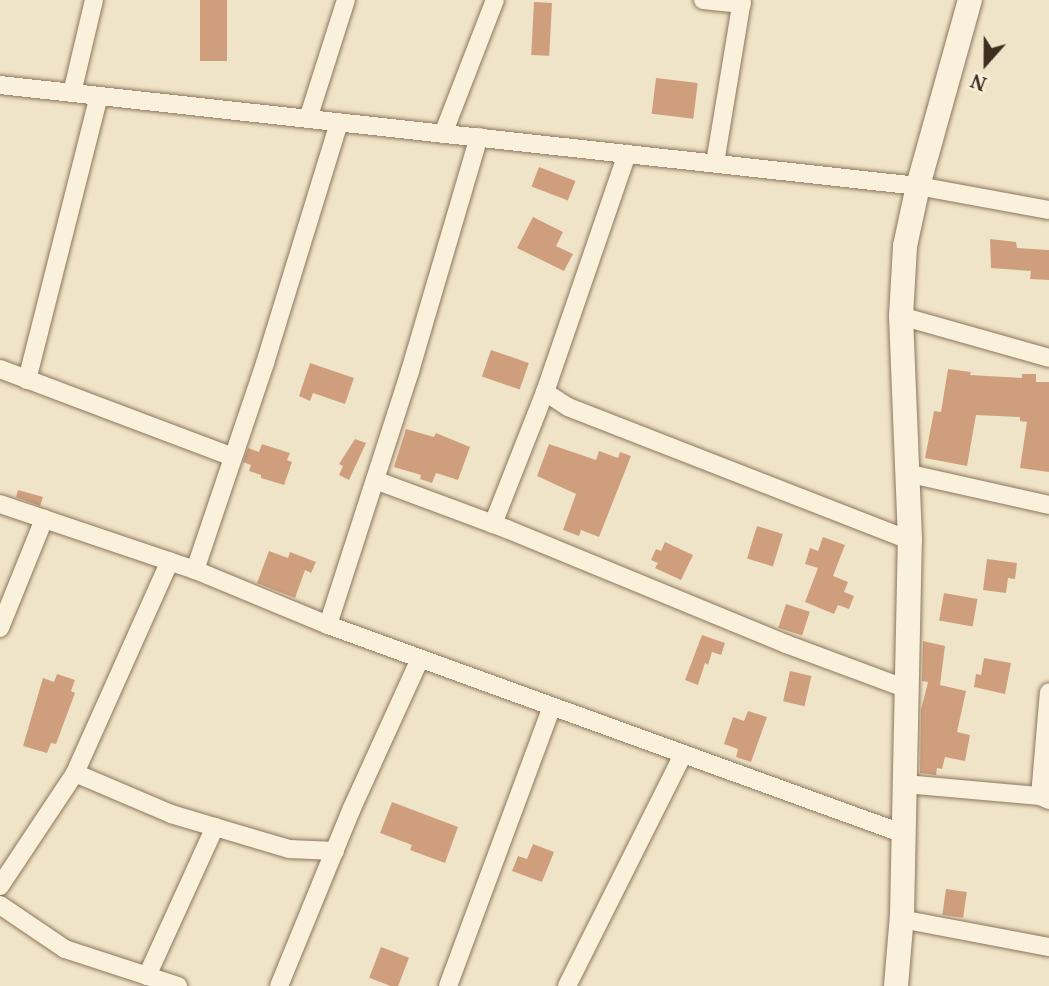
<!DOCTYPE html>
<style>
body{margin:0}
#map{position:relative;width:1049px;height:986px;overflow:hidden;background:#f0e4c8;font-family:"Noto Serif",serif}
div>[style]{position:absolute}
.building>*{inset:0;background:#cf9f7d;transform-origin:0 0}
.roads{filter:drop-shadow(0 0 2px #8d765c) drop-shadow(0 0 2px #8d765c)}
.street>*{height:18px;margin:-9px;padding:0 9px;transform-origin:9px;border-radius:9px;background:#faf1dc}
.secondary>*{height:24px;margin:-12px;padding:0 12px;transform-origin:12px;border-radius:12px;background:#faf1dc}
span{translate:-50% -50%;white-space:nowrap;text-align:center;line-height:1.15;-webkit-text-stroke:5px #f7eed8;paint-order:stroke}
.north{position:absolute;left:951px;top:28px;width:70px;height:70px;-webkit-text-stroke:5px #f7eed8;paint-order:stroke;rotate:201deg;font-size:19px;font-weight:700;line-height:28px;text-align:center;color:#3d2e20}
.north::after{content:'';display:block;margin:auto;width:24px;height:32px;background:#3d2e20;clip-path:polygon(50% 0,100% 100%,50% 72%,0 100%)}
</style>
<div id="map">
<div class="building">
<div style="left:200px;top:0;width:27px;height:61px"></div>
<div style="left:534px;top:2px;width:18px;height:53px;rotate:3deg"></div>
<div style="left:656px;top:78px;width:42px;height:36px;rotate:7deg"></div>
<div style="left:539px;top:167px;width:39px;height:21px;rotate:21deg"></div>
<div style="clip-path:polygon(533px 217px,563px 232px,556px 246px,573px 254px,564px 271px,517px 248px)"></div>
<div style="clip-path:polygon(990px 239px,1016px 242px,1017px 248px,1049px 250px,1049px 280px,1030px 279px,1031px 271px,991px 268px)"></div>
<div style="left:491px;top:350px;width:40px;height:28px;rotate:19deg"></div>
<div style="clip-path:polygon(310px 363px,354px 378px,345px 404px,313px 393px,310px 401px,299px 396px)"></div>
<div style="clip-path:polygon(948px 369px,971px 372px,970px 375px,1022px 378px,1022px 374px,1036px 374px,1036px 382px,1049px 382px,1049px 472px,1020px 468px,1027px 422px,1020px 421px,1020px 417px,976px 415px,967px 466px,925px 458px,934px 411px,941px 412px)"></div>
<div style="clip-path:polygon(406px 429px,434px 437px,436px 433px,470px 447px,458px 480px,436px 473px,432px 483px,420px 479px,421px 475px,394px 467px)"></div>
<div style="clip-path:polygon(355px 439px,366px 443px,349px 480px,339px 475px,343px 466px,339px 464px)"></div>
<div style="clip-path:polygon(262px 444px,290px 453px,287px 460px,292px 462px,284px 485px,261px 478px,261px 475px,249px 471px,251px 465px,243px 462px,248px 448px,259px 452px)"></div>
<div style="clip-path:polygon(549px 444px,596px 460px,599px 451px,618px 458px,620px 452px,631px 456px,599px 537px,581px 530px,579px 536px,563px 530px,576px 494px,537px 476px)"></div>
<div style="clip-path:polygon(18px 490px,43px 497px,40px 506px,16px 497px)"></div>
<div style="left:757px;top:526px;width:27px;height:34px;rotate:17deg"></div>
<div style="clip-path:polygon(823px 537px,845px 545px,833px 576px,848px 582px,844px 592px,854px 596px,849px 609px,838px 605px,834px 614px,805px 602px,818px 568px,805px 564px,810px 548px,818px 551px)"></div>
<div style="clip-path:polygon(665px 542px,693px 555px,681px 580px,655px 568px,658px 563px,651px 560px,656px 549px,661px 551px)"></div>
<div style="clip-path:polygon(269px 551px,288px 558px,290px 552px,316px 562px,311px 573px,305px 570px,295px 598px,257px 583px)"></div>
<div style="clip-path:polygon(987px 559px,1017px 563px,1015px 579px,1008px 578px,1006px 593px,983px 590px)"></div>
<div style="left:944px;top:593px;width:34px;height:28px;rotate:10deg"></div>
<div style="left:786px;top:604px;width:25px;height:25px;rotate:18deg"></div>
<div style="clip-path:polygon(702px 635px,725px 643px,721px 655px,712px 652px,708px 665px,705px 663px,698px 685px,685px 680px)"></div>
<div style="clip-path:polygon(923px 641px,945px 646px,940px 685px,966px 691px,957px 732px,970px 735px,965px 761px,945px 757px,942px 769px,937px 768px,936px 775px,920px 773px,921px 710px,928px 682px,922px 681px)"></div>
<div style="clip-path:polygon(984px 658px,1011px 663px,1005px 694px,974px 687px,976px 674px,981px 675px)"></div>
<div style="left:790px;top:671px;width:22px;height:31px;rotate:13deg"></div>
<div style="clip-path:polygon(57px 674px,75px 680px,71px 691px,75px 693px,56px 744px,51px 743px,47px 753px,23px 746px,43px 678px,54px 682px)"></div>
<div style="clip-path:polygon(748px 711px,767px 717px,751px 762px,736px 757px,738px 749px,724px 744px,733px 717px,744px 721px)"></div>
<div style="clip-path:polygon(392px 802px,458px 827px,445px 863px,410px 850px,412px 845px,380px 833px)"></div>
<div style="clip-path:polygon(533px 844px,554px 852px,542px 882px,512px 871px,518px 856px,527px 859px)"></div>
<div style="left:946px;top:889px;width:21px;height:26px;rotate:8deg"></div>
<div style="left:381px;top:947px;width:30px;height:33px;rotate:21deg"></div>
</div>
<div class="roads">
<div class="street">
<div style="left:703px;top:0;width:39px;rotate:6deg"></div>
<div style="left:0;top:85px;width:924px;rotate:6.28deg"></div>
<div style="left:918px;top:186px;width:133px;rotate:10.4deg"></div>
<div style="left:72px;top:93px;width:96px;rotate:-76.7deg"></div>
<div style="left:308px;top:119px;width:125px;rotate:-72.3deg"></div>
<div style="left:443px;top:134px;width:144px;rotate:-68.8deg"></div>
<div style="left:715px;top:163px;width:165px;rotate:-80.6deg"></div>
<div style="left:901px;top:316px;width:154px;rotate:15.8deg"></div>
<div style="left:0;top:369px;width:249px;rotate:20.7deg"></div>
<div style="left:27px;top:380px;width:293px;rotate:-75.8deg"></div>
<div style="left:545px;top:392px;width:27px;rotate:33deg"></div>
<div style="left:568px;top:407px;width:367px;rotate:21.3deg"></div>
<div style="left:906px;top:473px;width:147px;rotate:12.6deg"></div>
<div style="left:375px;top:480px;width:141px;rotate:20.4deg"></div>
<div style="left:507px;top:529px;width:302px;rotate:22.4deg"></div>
<div style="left:786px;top:644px;width:129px;rotate:20.4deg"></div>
<div style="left:0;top:504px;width:206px;rotate:18.7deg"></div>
<div style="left:195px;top:570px;width:144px;rotate:22.5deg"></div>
<div style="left:328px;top:625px;width:613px;rotate:19.94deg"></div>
<div style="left:493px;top:524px;width:142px;rotate:-68.5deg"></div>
<div style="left:545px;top:392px;width:252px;rotate:-71deg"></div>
<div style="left:195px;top:570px;width:219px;rotate:-71.3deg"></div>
<div style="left:265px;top:363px;width:252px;rotate:-72.9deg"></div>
<div style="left:328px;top:625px;width:267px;rotate:-72.1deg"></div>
<div style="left:410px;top:371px;width:244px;rotate:-73.6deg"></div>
<div style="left:0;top:628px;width:118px;rotate:-68deg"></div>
<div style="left:75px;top:773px;width:104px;rotate:23.1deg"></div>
<div style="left:171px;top:814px;width:46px;rotate:16.5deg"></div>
<div style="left:215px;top:827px;width:77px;rotate:16.6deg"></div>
<div style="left:289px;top:849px;width:46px;rotate:2.5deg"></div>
<div style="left:905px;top:784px;width:136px;rotate:5.1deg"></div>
<div style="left:1040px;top:796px;width:10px;rotate:24deg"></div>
<div style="left:1040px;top:796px;width:104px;rotate:-85.1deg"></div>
<div style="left:0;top:886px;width:136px;rotate:-56.4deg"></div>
<div style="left:75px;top:773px;width:232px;rotate:-65.9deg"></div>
<div style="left:0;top:905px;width:78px;rotate:34.1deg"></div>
<div style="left:65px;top:949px;width:119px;rotate:18.1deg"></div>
<div style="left:901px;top:919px;width:151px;rotate:10.7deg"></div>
<div style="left:147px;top:976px;width:164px;rotate:-65.5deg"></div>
<div style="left:279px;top:986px;width:192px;rotate:-67.7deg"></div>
<div style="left:352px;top:808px;width:164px;rotate:-65.5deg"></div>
<div style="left:448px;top:986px;width:298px;rotate:-69.6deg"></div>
<div style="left:567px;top:986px;width:259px;rotate:-63.4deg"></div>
</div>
<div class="secondary">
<div style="left:896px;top:986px;width:71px;rotate:-85.2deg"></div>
<div style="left:902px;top:915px;width:375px;rotate:-88.8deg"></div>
<div style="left:910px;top:540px;width:224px;rotate:-92.3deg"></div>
<div style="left:901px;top:316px;width:70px;rotate:-86.7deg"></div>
<div style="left:905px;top:246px;width:61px;rotate:-77.8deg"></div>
<div style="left:918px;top:186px;width:193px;rotate:-74.4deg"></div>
</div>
</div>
<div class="north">N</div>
</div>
